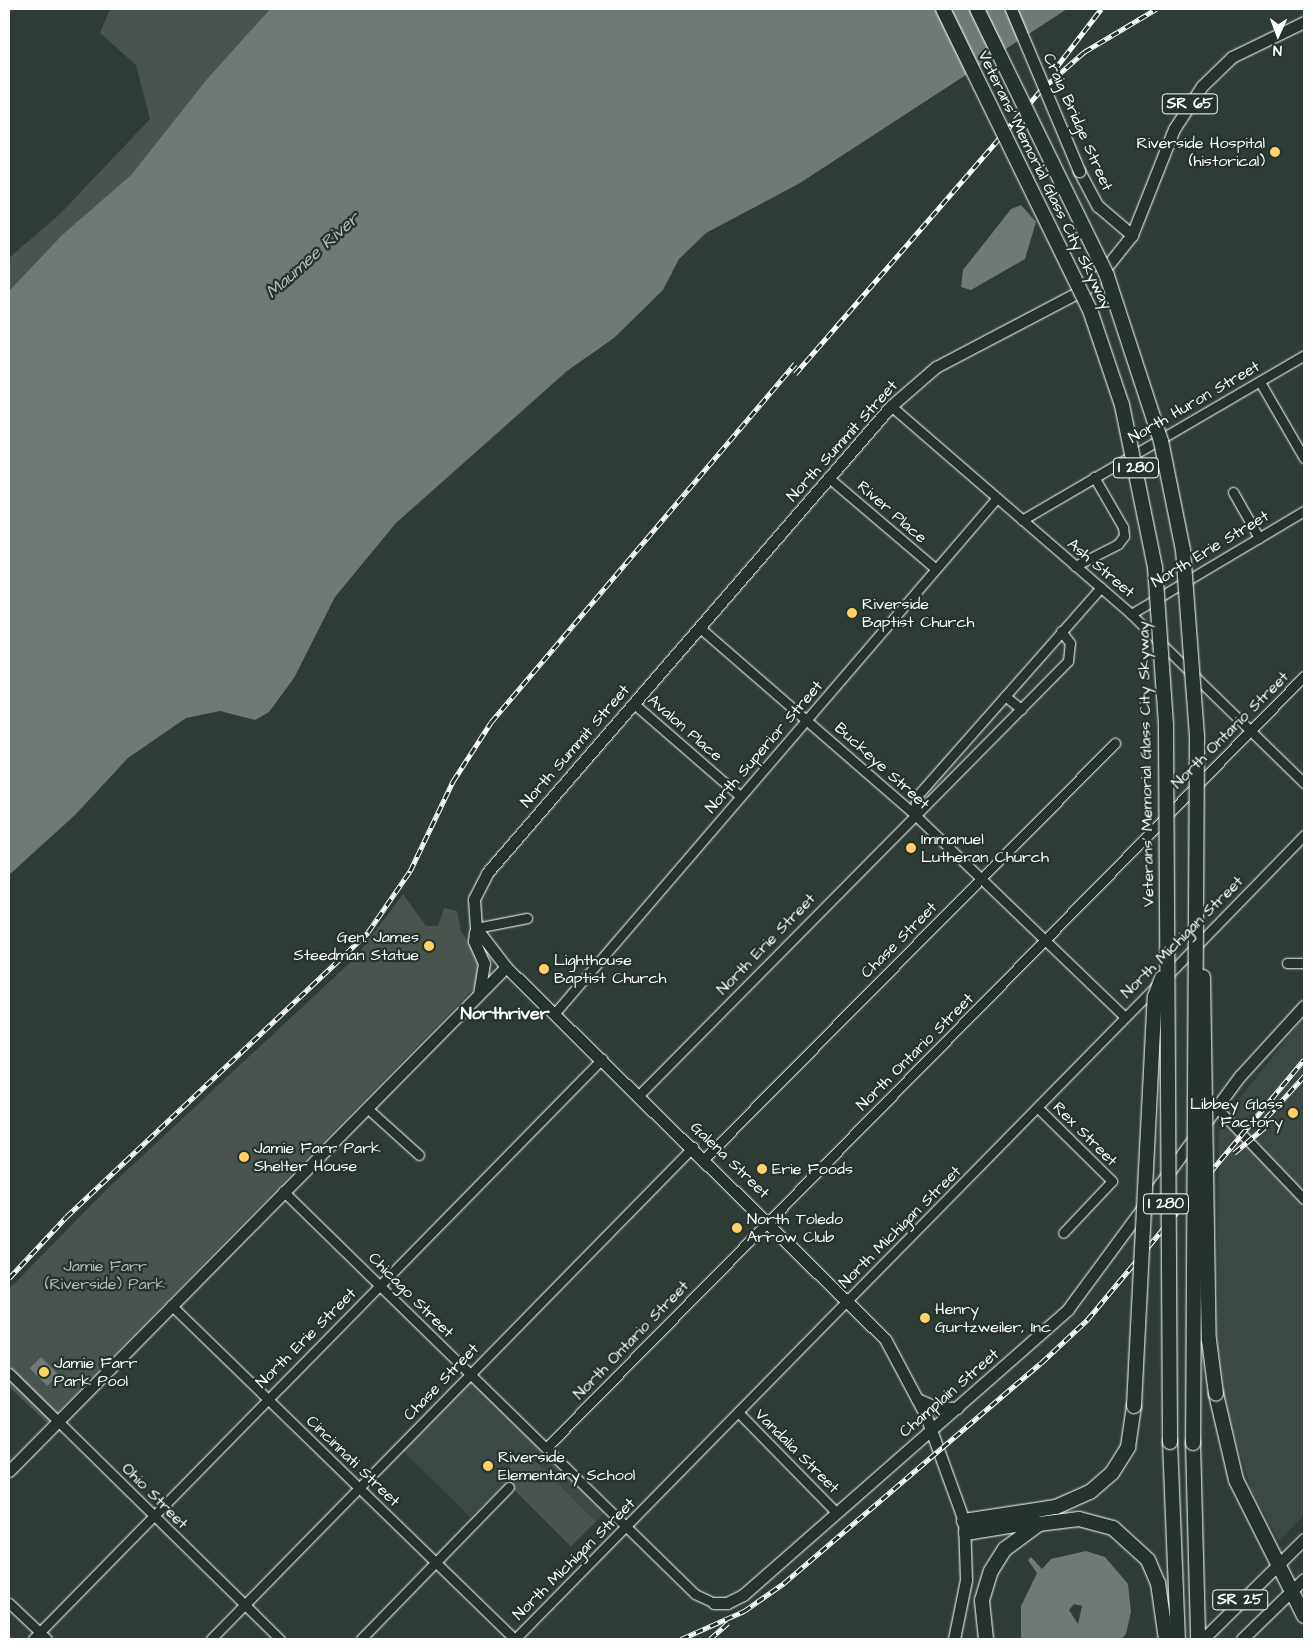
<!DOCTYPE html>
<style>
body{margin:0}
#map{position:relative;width:1313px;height:1648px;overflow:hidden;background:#2f3b35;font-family:"Architects Daughter",sans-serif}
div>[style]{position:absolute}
.built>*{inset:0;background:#3c4842}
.green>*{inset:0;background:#4a544f;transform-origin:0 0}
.water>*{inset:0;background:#707975;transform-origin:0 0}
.roads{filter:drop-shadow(0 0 1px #fff) drop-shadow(0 0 1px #fff)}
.minor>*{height:9px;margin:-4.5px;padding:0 4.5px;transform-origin:4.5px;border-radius:4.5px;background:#26332d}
.major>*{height:11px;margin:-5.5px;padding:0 5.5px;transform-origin:5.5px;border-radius:5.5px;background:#26332d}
.highway>*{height:14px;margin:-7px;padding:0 7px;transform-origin:7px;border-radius:7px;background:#26332d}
.rail>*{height:4.5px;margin-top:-2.25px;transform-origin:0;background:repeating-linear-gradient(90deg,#26332d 0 8px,#fff 0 16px);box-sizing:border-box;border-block:1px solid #fff}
.bridges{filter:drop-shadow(0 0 1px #fff) drop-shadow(0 0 1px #fff)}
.major-bridge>*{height:11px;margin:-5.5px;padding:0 5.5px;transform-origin:5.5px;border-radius:5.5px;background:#26332d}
.highway-bridge>*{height:14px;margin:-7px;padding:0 7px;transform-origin:7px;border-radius:7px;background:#26332d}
.dots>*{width:14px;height:14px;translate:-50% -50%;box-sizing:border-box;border:2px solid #26332d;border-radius:50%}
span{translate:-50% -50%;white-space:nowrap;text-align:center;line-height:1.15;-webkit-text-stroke:4.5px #26332d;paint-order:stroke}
.shield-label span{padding:1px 4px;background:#26332d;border:1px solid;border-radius:4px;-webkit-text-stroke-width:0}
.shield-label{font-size:15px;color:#fff;font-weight:700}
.street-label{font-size:16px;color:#fff}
.poi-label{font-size:16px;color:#fff}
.right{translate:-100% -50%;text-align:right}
.left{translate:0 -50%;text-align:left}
.park-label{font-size:16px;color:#b7bbb9}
.water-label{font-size:18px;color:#b8bcba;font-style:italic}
.neighbourhood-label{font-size:18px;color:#fff;font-weight:700}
.frame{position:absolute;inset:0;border:10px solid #fff;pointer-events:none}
.north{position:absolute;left:1253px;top:10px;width:50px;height:50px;-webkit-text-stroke:4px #26332d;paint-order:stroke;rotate:182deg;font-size:14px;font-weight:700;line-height:20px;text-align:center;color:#fff}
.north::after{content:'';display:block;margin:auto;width:18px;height:22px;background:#fff;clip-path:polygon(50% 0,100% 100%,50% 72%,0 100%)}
</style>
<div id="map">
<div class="built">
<div style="clip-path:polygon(1304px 1017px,1304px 1515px,1279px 1541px,1251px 1489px,1223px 1398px,1217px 1340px,1219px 1124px)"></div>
<div style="clip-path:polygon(471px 1381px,605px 1513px,572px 1545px,507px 1483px,470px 1517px,402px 1450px)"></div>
</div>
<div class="green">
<div style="clip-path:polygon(110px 9px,270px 9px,207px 79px,131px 175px,62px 235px,9px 291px,9px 258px,60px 214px,150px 119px,136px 65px,100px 33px)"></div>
<div style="clip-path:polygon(403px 894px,426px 926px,438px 926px,444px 908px,457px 911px,461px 931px,480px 957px,475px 987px,47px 1423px,9px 1387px,9px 1289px,109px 1187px,356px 957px)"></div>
<div style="left:525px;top:1451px;width:100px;height:35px;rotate:45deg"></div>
</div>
<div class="water">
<div style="clip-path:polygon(270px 9px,1067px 9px,800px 183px,706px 233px,679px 259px,663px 290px,614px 338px,567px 371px,396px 523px,335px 597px,294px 678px,269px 712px,255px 720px,220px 711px,186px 718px,128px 758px,75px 815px,9px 875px,9px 291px,62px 235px,131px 175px,207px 79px)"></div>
<div style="clip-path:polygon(1021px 205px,1036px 222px,1025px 259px,971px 290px,961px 287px,963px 270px,1011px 209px)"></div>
<div style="left:41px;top:1357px;width:25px;height:16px;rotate:45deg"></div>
<div style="clip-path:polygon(evenodd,1086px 1551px,1105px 1557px,1128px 1584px,1131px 1612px,1126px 1634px,1121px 1639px,1021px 1639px,1021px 1606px,1037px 1573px,1028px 1560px,1031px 1557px,1042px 1569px,1051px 1559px,1086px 1551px,1074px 1604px,1082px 1606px,1078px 1624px,1069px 1610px,1074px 1604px)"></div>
</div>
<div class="roads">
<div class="minor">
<div style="left:1260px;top:382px;width:88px;rotate:59.9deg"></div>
<div style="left:891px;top:406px;width:318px;rotate:40.9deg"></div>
<div style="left:1131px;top:614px;width:242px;rotate:44.3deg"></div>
<div style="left:829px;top:478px;width:140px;rotate:40.4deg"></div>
<div style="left:1233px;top:492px;width:53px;rotate:60.5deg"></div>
<div style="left:1022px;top:520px;width:327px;rotate:-30.3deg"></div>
<div style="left:1075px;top:566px;width:48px;rotate:-27.1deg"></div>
<div style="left:1118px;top:544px;width:10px;rotate:-53deg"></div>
<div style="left:1124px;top:536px;width:9px;rotate:-96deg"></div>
<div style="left:1123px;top:527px;width:58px;rotate:-120.1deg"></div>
<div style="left:1131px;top:614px;width:201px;rotate:-30.8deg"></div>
<div style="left:699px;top:627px;width:285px;rotate:41deg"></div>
<div style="left:914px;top:814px;width:293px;rotate:43.9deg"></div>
<div style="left:1005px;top:696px;width:21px;rotate:39deg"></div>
<div style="left:633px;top:703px;width:142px;rotate:41deg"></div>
<div style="left:914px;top:814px;width:18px;rotate:-81deg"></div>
<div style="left:917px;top:796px;width:278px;rotate:-48.6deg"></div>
<div style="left:476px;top:928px;width:52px;rotate:-11.1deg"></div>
<div style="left:1287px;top:963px;width:17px"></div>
<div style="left:1167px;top:976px;width:197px;rotate:-45.8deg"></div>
<div style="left:554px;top:1014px;width:679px;rotate:-49.36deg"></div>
<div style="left:639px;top:1095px;width:610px;rotate:-45.33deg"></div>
<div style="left:1068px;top:661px;width:18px;rotate:-84deg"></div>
<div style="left:1070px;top:643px;width:15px;rotate:-127deg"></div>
<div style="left:367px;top:1108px;width:70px;rotate:42.1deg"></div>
<div style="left:1038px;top:1108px;width:104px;rotate:44.6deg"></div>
<div style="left:1112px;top:1181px;width:71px;rotate:133.3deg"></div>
<div style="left:1217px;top:1108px;width:126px;rotate:46.3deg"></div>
<div style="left:704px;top:1159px;width:585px;rotate:-45.35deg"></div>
<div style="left:283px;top:1191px;width:576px;rotate:44.37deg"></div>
<div style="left:695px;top:1594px;width:21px;rotate:25deg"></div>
<div style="left:171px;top:1305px;width:479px;rotate:44.2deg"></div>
<div style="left:9px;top:1373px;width:380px;rotate:44.5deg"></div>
<div style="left:738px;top:1412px;width:139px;rotate:45.6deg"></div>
<div style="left:546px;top:1448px;width:1082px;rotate:-45.52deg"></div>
<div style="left:9px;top:1603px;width:52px;rotate:43.5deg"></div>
<div style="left:33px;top:1639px;width:813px;rotate:-45.55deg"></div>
<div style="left:211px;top:1639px;width:689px;rotate:-45.59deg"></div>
<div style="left:361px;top:1639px;width:212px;rotate:-45.8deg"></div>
<div style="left:515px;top:1639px;width:916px;rotate:-45.53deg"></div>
</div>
<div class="major">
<div style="left:1079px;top:171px;width:40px;rotate:62deg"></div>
<div style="left:1098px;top:206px;width:45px;rotate:40.5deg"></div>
<div style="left:475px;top:932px;width:9px;rotate:96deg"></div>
<div style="left:474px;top:941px;width:24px;rotate:66deg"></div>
<div style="left:484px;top:963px;width:30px;rotate:99deg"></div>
<div style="left:917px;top:1399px;width:21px;rotate:23deg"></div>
<div style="left:936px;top:1407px;width:21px;rotate:3deg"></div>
<div style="left:9px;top:1471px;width:708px;rotate:-45.4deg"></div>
<div style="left:714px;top:1603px;width:13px"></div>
<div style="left:727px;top:1603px;width:18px;rotate:-27deg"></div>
<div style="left:743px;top:1595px;width:433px;rotate:-41.3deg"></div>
<div style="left:1068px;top:1309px;width:290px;rotate:-53.6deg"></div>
<div style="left:1240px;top:1076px;width:95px;rotate:-47.6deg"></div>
<div style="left:954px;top:1639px;width:60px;rotate:-78.5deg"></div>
<div style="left:966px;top:1580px;width:59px;rotate:-91.9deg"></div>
<div style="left:964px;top:1521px;width:112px;rotate:-109.9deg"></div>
<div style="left:926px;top:1416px;width:87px;rotate:-118deg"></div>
<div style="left:885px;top:1339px;width:531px;rotate:-135.53deg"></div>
<div style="left:506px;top:967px;width:49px;rotate:-127.6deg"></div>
<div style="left:476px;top:928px;width:29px;rotate:-94deg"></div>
<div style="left:474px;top:899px;width:29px;rotate:-63deg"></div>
<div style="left:487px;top:873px;width:617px;rotate:-49.14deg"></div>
<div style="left:891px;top:406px;width:60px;rotate:-40.9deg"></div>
<div style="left:936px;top:367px;width:176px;rotate:-27.7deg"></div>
<div style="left:1092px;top:285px;width:64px;rotate:-51.3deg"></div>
<div style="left:1132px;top:235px;width:114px;rotate:-68.4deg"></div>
<div style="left:1174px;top:129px;width:51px;rotate:-56.9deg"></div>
<div style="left:1202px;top:86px;width:42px;rotate:-44deg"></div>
<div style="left:1232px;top:57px;width:80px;rotate:-25.9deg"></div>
<div style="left:1203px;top:1639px;width:142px;rotate:-44.7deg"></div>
<div style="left:1242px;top:1639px;width:86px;rotate:-44.1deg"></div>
</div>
<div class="highway">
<div style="left:1216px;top:1394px;width:88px;rotate:76.9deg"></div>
<div style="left:1236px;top:1480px;width:152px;rotate:63.4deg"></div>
<div style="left:1170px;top:1442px;width:197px;rotate:87.7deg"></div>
<div style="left:1193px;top:1443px;width:196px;rotate:88.5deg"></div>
<div style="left:964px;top:1521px;width:93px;rotate:-8.7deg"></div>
<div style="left:1056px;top:1507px;width:37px;rotate:-24deg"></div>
<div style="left:1090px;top:1492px;width:29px;rotate:-41deg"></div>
<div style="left:1112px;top:1473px;width:31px;rotate:-58deg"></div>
<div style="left:1128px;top:1447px;width:41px;rotate:-81.7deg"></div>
<div style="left:966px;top:1533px;width:70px;rotate:-9.1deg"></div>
<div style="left:986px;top:1639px;width:39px;rotate:-96deg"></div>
<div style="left:982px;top:1600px;width:30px;rotate:-73deg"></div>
<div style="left:991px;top:1571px;width:26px;rotate:-58deg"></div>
<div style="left:1005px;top:1549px;width:42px;rotate:-36.3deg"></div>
<div style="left:1039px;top:1524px;width:40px;rotate:-7.1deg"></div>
<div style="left:1079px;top:1519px;width:35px;rotate:15deg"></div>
<div style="left:1113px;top:1528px;width:47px;rotate:42.4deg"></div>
<div style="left:1148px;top:1560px;width:25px;rotate:67deg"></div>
<div style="left:1158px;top:1583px;width:57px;rotate:81.9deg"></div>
</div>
</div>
<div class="rail">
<div style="left:1054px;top:70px;width:77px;rotate:-52.4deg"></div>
<div style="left:795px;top:374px;width:377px;rotate:-49.1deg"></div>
<div style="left:1042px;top:89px;width:56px;rotate:-41.4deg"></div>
<div style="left:1084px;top:52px;width:84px;rotate:-30.8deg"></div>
<div style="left:1256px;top:1129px;width:72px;rotate:-47.8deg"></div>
<div style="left:1234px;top:1153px;width:40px;rotate:-40deg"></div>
<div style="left:9px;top:1278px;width:83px;rotate:-46.9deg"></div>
<div style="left:66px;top:1217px;width:415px;rotate:-43.3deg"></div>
<div style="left:368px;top:932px;width:74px;rotate:-55.5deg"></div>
<div style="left:410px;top:871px;width:100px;rotate:-64.5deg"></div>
<div style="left:453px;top:781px;width:70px;rotate:-57.2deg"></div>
<div style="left:491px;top:722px;width:470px;rotate:-49.7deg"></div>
<div style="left:681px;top:1639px;width:69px;rotate:-24deg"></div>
<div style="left:744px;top:1611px;width:49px;rotate:-35deg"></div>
<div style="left:784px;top:1583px;width:338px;rotate:-40.6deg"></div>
<div style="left:1041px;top:1363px;width:63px;rotate:-43.1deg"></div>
<div style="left:1087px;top:1320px;width:339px;rotate:-50.2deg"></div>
<div style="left:710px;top:1639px;width:24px;rotate:-42deg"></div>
</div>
<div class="bridges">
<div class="major-bridge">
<div style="left:1011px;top:9px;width:176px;rotate:67.2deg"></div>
</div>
<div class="highway-bridge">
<div style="left:943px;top:9px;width:338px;rotate:64deg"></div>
<div style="left:1091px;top:313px;width:97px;rotate:71.4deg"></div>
<div style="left:1122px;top:405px;width:165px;rotate:78.5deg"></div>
<div style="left:1155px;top:567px;width:159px;rotate:86deg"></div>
<div style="left:1166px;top:726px;width:716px;rotate:89.68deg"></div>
<div style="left:977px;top:9px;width:297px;rotate:64deg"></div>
<div style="left:1107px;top:276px;width:174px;rotate:71.9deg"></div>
<div style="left:1161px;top:441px;width:111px;rotate:78.6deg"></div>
<div style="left:1183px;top:550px;width:188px;rotate:85.7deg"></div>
<div style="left:1197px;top:737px;width:706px;rotate:90.32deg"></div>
<div style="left:1203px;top:977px;width:363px;rotate:89.1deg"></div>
<div style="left:1209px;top:1340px;width:54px;rotate:82.6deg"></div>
<div style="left:1134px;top:1406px;width:410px;rotate:-87.1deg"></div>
<div style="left:1155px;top:997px;width:20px;rotate:-70deg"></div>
</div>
</div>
<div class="dots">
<div style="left:1275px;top:152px;background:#ffd166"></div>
<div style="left:852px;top:613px;background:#ffd166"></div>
<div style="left:911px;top:848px;background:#ffd166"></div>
<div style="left:429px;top:946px;background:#ffd166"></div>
<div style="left:544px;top:969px;background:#ffd166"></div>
<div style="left:1293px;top:1113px;background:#ffd166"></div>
<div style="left:244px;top:1157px;background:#ffd166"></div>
<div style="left:762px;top:1169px;background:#ffd166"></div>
<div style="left:737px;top:1228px;background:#ffd166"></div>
<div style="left:925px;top:1318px;background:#ffd166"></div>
<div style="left:44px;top:1372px;background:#ffd166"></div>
<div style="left:488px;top:1466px;background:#ffd166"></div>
</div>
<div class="shield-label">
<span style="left:1190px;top:104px">SR 65</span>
<span style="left:1136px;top:468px">I 280</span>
<span style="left:1166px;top:1204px">I 280</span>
<span style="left:1240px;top:1600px">SR 25</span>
</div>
<div class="street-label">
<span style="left:1078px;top:122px;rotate:66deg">Craig Bridge Street</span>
<span style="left:1045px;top:180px;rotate:64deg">Veterans' Memorial Glass City Skyway</span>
<span style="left:1194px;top:402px;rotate:-30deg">North Huron Street</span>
<span style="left:842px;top:441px;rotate:-48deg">North Summit Street</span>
<span style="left:892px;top:512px;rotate:41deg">River Place</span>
<span style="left:1210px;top:549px;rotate:-31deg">North Erie Street</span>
<span style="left:1101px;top:568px;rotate:40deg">Ash Street</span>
<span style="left:685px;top:728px;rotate:41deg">Avalon Place</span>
<span style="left:1230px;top:730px;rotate:-45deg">North Ontario Street</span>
<span style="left:575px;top:746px;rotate:-49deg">North Summit Street</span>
<span style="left:764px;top:747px;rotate:-49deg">North Superior Street</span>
<span style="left:1146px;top:764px;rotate:-91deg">Veterans' Memorial Glass City Skyway</span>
<span style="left:882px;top:766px;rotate:42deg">Buckeye Street</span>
<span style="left:1182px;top:937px;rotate:-45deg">North Michigan Street</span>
<span style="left:899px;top:940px;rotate:-45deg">Chase Street</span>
<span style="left:766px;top:944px;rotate:-46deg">North Erie Street</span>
<span style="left:915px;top:1052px;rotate:-45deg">North Ontario Street</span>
<span style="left:1085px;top:1134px;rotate:45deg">Rex Street</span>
<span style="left:730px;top:1160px;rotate:44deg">Galena Street</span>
<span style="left:900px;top:1227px;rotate:-45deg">North Michigan Street</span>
<span style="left:411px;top:1295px;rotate:45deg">Chicago Street</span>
<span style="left:306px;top:1338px;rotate:-45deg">North Erie Street</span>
<span style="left:631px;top:1340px;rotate:-46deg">North Ontario Street</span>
<span style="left:441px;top:1382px;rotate:-46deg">Chase Street</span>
<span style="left:949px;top:1393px;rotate:-41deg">Champlain Street</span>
<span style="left:797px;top:1451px;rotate:45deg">Vandalia Street</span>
<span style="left:353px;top:1461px;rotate:44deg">Cincinnati Street</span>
<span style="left:155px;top:1496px;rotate:45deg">Ohio Street</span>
<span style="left:574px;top:1559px;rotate:-45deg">North Michigan Street</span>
</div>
<div class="poi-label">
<span class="right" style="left:1265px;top:152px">Riverside Hospital<br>(historical)</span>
<span class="left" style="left:862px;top:613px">Riverside<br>Baptist Church</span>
<span class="left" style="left:921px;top:848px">Immanuel<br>Lutheran Church</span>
<span class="right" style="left:419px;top:946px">Gen. James<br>Steedman Statue</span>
<span class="left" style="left:554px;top:969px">Lighthouse<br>Baptist Church</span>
<span class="right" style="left:1283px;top:1113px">Libbey Glass<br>Factory</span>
<span class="left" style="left:254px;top:1157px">Jamie Farr Park<br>Shelter House</span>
<span class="left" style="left:772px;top:1169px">Erie Foods</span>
<span class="left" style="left:747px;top:1228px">North Toledo<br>Arrow Club</span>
<span class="left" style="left:935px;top:1318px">Henry<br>Gurtzweiler, Inc</span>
<span class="left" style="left:54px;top:1372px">Jamie Farr<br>Park Pool</span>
<span class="left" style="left:498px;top:1466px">Riverside<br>Elementary School</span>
</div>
<div class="park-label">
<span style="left:105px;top:1275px">Jamie Farr<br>(Riverside) Park</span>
</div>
<div class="water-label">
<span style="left:313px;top:256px;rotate:-42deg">Maumee River</span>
</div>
<div class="neighbourhood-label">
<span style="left:505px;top:1014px">Northriver</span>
</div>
<div class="frame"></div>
<div class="north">N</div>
</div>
